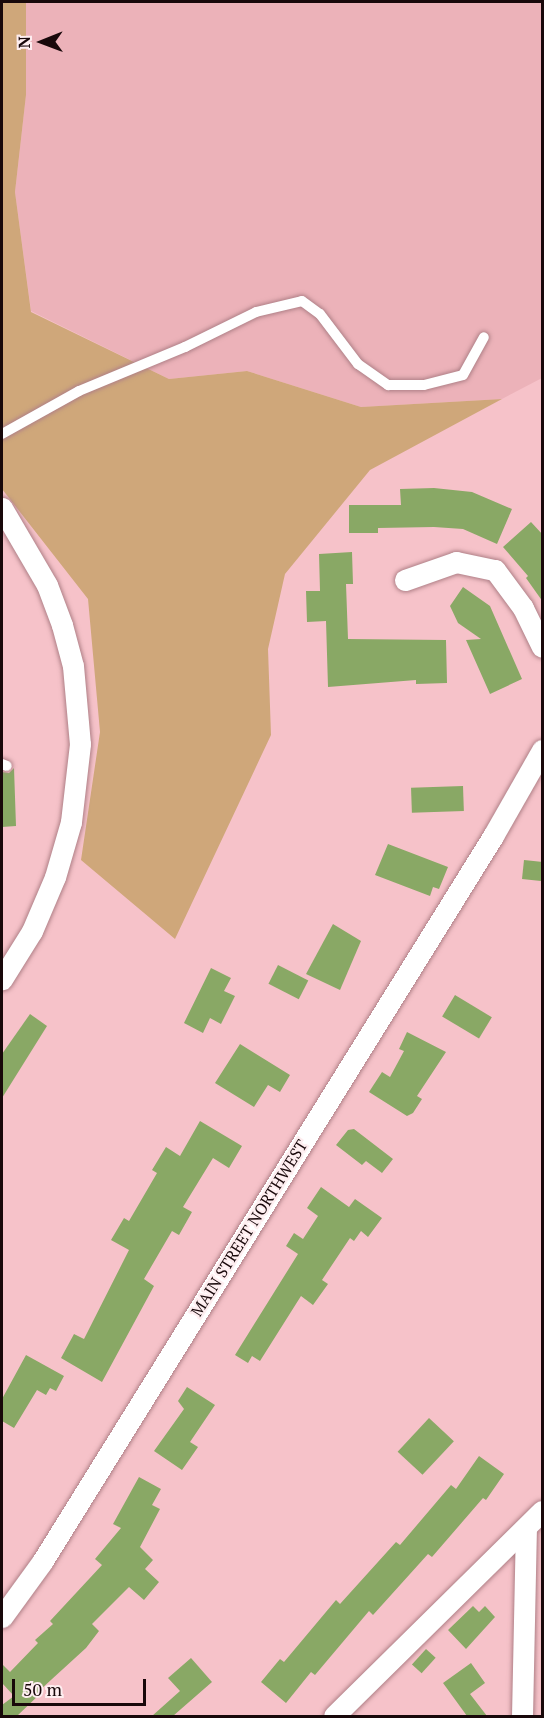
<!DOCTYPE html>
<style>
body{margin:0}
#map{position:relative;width:544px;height:1718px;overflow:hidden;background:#f6c2c9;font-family:"PT Serif",serif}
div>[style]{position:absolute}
.built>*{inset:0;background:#ecb2b9}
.green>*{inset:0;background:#cfa77a}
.building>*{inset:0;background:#89a865;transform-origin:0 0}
.roads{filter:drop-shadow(0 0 2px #af8087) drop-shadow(0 0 2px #af8087)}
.service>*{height:10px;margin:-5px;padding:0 5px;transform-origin:5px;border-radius:5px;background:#fff}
.minor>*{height:21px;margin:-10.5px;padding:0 10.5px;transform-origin:10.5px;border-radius:10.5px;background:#fff}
span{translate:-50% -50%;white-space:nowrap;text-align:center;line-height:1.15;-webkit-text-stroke:4.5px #feeef0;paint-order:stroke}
.street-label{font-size:16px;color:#18080a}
.frame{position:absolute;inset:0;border:3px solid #18080a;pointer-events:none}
.north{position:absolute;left:12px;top:12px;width:60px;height:60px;-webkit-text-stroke:4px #feeef0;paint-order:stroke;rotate:269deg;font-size:16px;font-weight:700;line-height:24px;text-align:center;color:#18080a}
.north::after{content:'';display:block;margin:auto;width:21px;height:27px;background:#18080a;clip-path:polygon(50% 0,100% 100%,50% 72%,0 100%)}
.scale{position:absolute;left:12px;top:1679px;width:134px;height:27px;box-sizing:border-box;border:3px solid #18080a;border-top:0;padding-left:8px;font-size:18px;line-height:21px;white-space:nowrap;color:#18080a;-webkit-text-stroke:4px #feeef0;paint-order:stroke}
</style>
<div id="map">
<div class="built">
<div style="clip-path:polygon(26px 2px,542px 2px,542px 378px,502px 399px,361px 407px,247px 371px,169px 379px,31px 311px,15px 192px,26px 95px)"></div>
</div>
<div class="green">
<div style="clip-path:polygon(2px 2px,26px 2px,26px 95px,15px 192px,31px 312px,169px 379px,247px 371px,361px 407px,502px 399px,370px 470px,285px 574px,268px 649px,271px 735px,175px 939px,81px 860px,100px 732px,88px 599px,2px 489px)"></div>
</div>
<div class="building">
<div style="clip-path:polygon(434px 488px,472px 492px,512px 509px,497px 544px,463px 529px,434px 527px,378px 528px,378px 533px,349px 533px,349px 505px,401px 505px,400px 489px)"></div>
<div style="clip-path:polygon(531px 522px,543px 535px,543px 602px,526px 578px,528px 576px,503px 547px)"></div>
<div style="clip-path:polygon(352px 552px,353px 584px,346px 584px,348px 639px,446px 640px,447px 683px,416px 684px,416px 680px,328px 687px,326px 621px,307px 622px,306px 591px,320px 591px,319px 554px)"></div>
<div style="clip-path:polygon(463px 587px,490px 606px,522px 679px,490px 694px,466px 640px,481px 639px,458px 623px,450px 606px)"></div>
<div style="clip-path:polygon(14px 768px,16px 826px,2px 827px,2px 772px,9px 773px)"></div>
<div style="left:463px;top:786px;width:25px;height:52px;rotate:88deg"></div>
<div style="clip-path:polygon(388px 844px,448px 867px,439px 889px,433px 887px,430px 896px,375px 875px)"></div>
<div style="left:524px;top:860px;width:19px;height:19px;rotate:6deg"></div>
<div style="clip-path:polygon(333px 924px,361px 941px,340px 990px,306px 974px)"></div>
<div style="left:278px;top:965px;width:34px;height:21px;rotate:27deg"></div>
<div style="clip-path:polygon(211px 968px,231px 978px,224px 991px,235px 996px,221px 1024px,210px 1018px,203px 1033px,184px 1023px)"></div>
<div style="left:455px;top:995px;width:43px;height:25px;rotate:31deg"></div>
<div style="clip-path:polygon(30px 1014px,47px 1026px,2px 1098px,2px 1054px)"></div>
<div style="clip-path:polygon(407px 1032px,446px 1052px,417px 1096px,422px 1099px,413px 1113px,407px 1116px,369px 1092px,382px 1072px,390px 1077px,404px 1051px,399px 1049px)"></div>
<div style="clip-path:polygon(240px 1044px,290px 1075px,280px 1092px,268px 1085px,254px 1107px,215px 1083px)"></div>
<div style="clip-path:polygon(200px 1121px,242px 1146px,229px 1168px,213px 1158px,183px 1207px,192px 1212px,179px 1235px,172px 1231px,144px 1279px,154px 1286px,102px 1382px,61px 1358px,74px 1334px,84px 1339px,129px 1250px,111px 1240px,124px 1218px,129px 1221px,157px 1173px,152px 1170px,166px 1147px,180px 1156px)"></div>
<div style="clip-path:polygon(354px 1129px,393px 1159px,382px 1173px,366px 1161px,362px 1165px,336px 1145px,348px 1130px)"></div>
<div style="clip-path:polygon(321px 1187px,349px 1207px,355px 1199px,382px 1218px,368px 1237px,361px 1231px,354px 1241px,350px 1238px,322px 1280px,328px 1284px,313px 1305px,301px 1296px,260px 1361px,252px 1356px,248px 1363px,235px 1355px,298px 1254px,286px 1246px,294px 1233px,303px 1239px,318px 1216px,307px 1208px)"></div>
<div style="clip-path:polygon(26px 1355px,64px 1376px,56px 1391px,50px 1388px,46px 1395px,37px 1390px,14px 1428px,2px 1421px,2px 1399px)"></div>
<div style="clip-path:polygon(187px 1387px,215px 1405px,190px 1442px,198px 1447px,182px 1470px,154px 1451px,184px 1409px,178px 1401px)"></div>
<div style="left:429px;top:1418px;width:34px;height:46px;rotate:43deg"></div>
<div style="clip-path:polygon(479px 1456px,504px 1474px,486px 1500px,483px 1498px,432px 1557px,428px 1554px,373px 1615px,369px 1611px,315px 1675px,311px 1672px,286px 1703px,261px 1682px,280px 1659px,284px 1662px,336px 1600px,340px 1604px,396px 1542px,400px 1545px,451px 1485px,456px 1489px)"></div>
<div style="clip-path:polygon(139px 1477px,161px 1489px,152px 1505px,160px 1509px,140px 1547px,153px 1560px,145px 1569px,159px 1582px,144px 1600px,129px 1587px,92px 1624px,99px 1631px,86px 1648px,40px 1690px,42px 1692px,17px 1716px,2px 1716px,2px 1705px,14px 1696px,2px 1683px,2px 1664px,10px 1672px,38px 1643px,35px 1640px,53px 1624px,50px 1621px,102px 1565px,95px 1559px,121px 1528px,113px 1524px)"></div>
<div style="clip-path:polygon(473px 1606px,479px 1612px,485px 1606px,495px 1617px,466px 1649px,448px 1630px)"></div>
<div style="left:426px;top:1649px;width:13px;height:21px;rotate:42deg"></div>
<div style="clip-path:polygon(191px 1658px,212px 1682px,173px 1716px,152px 1716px,180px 1691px,168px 1678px)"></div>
<div style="clip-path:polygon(471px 1663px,485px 1683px,470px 1694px,487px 1716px,467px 1716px,443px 1683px)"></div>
</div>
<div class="roads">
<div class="service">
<div style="left:2px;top:434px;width:88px;rotate:-29.2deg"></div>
<div style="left:79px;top:391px;width:115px;rotate:-22.5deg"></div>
<div style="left:185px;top:347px;width:79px;rotate:-26.2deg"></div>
<div style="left:256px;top:312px;width:47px;rotate:-13.4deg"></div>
<div style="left:302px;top:301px;width:22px;rotate:36deg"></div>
<div style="left:320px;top:314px;width:63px;rotate:52.8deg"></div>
<div style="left:358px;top:364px;width:37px;rotate:35deg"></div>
<div style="left:388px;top:385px;width:36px"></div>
<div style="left:424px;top:385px;width:40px;rotate:-14.4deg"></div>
<div style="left:463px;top:375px;width:43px;rotate:-61.1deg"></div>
<div style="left:2px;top:764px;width:5px;rotate:22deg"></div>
</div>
<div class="minor">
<div style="left:2px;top:508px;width:89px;rotate:59.7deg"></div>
<div style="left:47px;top:585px;width:43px;rotate:69.4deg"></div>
<div style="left:62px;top:625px;width:42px;rotate:75deg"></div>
<div style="left:73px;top:666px;width:78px;rotate:84.9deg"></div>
<div style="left:80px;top:744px;width:79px;rotate:96.6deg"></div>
<div style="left:71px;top:822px;width:57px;rotate:106.2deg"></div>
<div style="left:55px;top:877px;width:59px;rotate:113.1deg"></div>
<div style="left:32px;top:931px;width:57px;rotate:122deg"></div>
<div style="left:405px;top:580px;width:54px;rotate:-19.4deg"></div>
<div style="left:456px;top:562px;width:40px;rotate:12deg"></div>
<div style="left:495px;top:570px;width:47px;rotate:53.6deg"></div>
<div style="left:523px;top:608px;width:43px;rotate:64deg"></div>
<div style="left:2px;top:1617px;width:68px;rotate:-54deg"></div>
<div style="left:42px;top:1562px;width:855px;rotate:-58.15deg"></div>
<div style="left:493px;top:836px;width:99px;rotate:-60.3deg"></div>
<div style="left:334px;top:1716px;width:292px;rotate:-44.6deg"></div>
<div style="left:522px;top:1716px;width:188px;rotate:-88.8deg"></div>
</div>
</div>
<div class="street-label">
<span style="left:249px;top:1228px;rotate:-58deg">MAIN STREET NORTHWEST</span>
</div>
<div class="frame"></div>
<div class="north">N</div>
<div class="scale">50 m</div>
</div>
